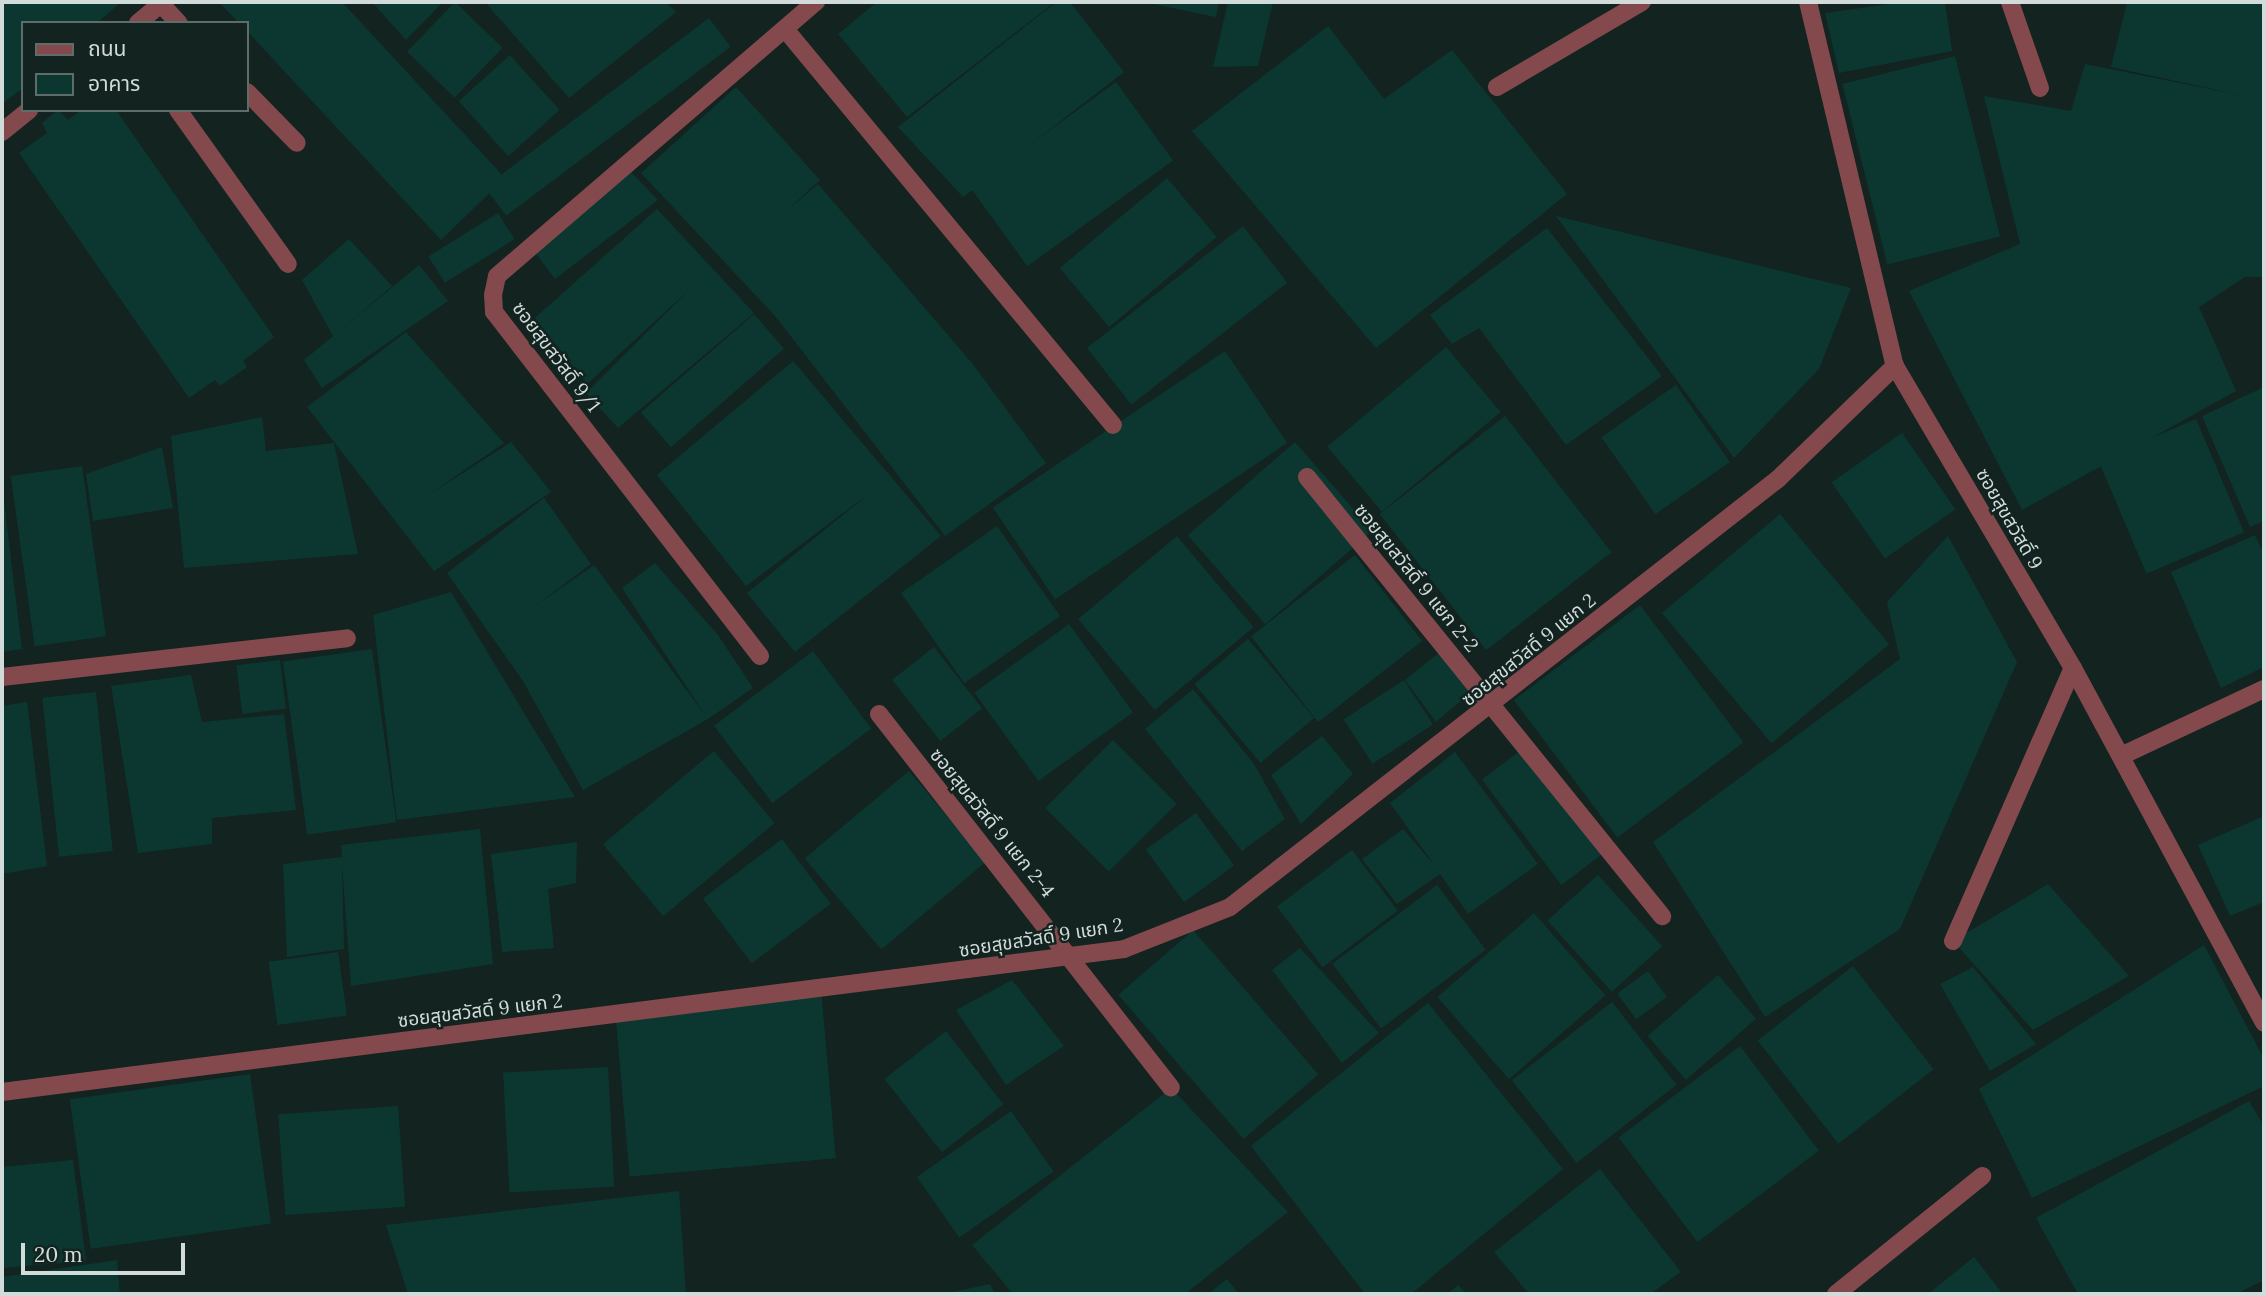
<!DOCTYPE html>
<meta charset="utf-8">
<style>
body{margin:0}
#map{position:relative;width:2266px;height:1296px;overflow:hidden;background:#122320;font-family:Lora,"Noto Sans Thai",serif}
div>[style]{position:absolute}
.building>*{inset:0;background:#0c3731;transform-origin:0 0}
.minor>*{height:18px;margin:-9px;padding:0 9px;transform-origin:9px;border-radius:9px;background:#84494d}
span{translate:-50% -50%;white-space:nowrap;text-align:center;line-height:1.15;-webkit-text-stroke:5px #122320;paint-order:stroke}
.street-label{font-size:19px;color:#d1dbd9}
.frame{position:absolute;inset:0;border:4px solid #d1dbd9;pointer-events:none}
.legend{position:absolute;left:21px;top:21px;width:228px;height:91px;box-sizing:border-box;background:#122320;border:2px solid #5e6d6a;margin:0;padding:9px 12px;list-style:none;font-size:21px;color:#d1dbd9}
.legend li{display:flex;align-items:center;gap:14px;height:35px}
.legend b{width:35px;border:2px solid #5e6d6a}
.scale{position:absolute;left:21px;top:1243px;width:164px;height:32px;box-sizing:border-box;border:4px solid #d1dbd9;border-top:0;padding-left:9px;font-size:21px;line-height:24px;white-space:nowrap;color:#d1dbd9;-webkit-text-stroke:5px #122320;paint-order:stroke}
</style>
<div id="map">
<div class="building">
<div style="clip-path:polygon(2px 2px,121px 2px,97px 23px,23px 23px,23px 88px,2px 104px)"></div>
<div style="clip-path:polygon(219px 2px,342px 2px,505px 178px,441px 240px,247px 31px,247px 23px,239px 23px)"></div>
<div style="clip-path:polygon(372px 2px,443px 2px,406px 40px)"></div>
<div style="left:455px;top:2px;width:66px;height:69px;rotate:44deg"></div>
<div style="clip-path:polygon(485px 2px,666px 2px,676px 12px,569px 98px)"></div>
<div style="clip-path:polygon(877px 2px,1055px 2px,907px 117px,838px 34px)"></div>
<div style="clip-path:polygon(1056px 2px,1070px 2px,1124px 72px,963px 197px,898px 127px)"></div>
<div style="clip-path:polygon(1143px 2px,1219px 2px,1216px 17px)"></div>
<div style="clip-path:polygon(1228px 2px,1273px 2px,1258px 66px,1213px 67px)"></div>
<div style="clip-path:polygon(1903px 2px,1945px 2px,1952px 51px,1839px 73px,1825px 13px)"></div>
<div style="clip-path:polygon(2127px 2px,2264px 2px,2264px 277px,2245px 277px,2199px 307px,2236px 391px,2022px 510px,1909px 291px,2020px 244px,1984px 96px,2071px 111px,2085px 64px,2250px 97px,2111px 67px)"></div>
<div style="left:709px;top:18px;width:36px;height:281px;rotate:53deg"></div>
<div style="clip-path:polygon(1328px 26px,1384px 99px,1452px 50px,1567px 194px,1376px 348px,1192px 131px)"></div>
<div style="left:510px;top:55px;width:74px;height:69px;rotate:48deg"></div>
<div style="left:1955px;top:56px;width:186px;height:116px;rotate:76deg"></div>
<div style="left:1116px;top:82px;width:97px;height:180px;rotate:54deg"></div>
<div style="clip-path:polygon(736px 87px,820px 180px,784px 213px,818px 184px,972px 363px,1046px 463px,945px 536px,776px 317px,641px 173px)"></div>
<div style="clip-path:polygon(58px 110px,68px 120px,81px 110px,116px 110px,274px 337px,243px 361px,247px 367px,220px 386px,215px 380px,189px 398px,19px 153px,47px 133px,42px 123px)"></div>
<div style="clip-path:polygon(625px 166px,658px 200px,555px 279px,531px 247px)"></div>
<div style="left:1167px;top:178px;width:77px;height:140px;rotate:50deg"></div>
<div style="clip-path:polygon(657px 209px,754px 313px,618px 428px,586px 393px,690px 289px,587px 384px,535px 318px)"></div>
<div style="left:498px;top:213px;width:31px;height:82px;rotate:58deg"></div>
<div style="clip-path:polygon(1556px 216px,1851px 288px,1819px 369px,1734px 458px)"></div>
<div style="left:1243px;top:226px;width:72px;height:198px;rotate:52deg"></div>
<div style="clip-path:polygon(1547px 228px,1662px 376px,1566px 445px,1479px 328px,1452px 344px,1430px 315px)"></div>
<div style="clip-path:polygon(349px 239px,392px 286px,338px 332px,419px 265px,448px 301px,322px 388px,304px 360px,333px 336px,302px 280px)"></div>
<div style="left:754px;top:314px;width:46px;height:150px;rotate:49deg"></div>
<div style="clip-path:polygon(406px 332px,504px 443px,427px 496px,511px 442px,551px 492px,434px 571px,307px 407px)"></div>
<div style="left:1446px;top:347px;width:85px;height:155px;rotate:50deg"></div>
<div style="left:1225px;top:351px;width:111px;height:280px;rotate:56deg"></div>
<div style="clip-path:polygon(793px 361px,941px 536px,795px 652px,747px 593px,871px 492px,746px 586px,657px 475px)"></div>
<div style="left:1676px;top:385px;width:94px;height:91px;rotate:55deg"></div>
<div style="clip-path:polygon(2264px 387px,2264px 521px,2250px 527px,2202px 416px)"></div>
<div style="left:1505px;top:416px;width:173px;height:159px;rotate:52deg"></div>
<div style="clip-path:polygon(262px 417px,266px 451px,334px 443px,358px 554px,184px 568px,171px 436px)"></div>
<div style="left:2196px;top:419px;width:123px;height:106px;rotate:67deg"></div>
<div style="left:1902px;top:433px;width:93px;height:86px;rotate:55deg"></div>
<div style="left:1295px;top:442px;width:118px;height:142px;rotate:49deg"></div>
<div style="clip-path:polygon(162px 447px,173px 508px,93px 521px,86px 474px)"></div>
<div style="left:82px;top:466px;width:172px;height:72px;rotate:82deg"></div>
<div style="clip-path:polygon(2px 486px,22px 649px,2px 652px)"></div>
<div style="clip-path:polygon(544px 498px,591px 564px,535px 606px,594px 565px,705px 715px,622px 588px,655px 563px,718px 635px,753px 688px,708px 719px,583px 790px,523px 681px,447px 573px)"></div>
<div style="left:1780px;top:514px;width:170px;height:154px;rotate:50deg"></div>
<div style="left:997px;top:526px;width:110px;height:117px;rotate:55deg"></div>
<div style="clip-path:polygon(2255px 535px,2264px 554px,2264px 667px,2221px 688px,2171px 572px)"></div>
<div style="left:1177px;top:536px;width:119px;height:129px;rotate:50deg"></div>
<div style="clip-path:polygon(1948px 536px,2017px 662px,1900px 929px,1765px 1017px,1653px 842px,1900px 659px,1887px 602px)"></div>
<div style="left:1355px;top:555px;width:109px;height:132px;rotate:52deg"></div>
<div style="clip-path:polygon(451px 592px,575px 797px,397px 820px,373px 615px)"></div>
<div style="left:1640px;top:605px;width:172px;height:158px;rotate:53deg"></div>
<div style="left:1069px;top:624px;width:109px;height:117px;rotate:54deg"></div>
<div style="left:1248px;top:639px;width:103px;height:70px;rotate:50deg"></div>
<div style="left:934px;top:647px;width:78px;height:53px;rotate:52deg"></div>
<div style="clip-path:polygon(1445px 648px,1470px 693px,1436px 722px,1405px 680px)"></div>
<div style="left:372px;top:649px;width:175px;height:90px;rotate:82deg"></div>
<div style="left:813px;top:651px;width:97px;height:124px;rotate:53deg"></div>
<div style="left:280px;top:660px;width:49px;height:44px;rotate:83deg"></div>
<div style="clip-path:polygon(191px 675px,202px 722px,284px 714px,296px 810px,212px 818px,212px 844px,138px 853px,111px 686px)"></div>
<div style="left:1404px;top:680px;width:53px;height:72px;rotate:57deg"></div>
<div style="clip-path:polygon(1193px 689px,1254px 764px,1285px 819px,1242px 851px,1145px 729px)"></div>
<div style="left:96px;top:692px;width:160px;height:54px;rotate:84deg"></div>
<div style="clip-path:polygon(27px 702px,47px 866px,2px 874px,2px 706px)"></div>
<div style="clip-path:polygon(1322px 736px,1353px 774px,1301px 824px,1271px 775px)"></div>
<div style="left:1113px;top:740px;width:90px;height:96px;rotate:45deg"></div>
<div style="left:1525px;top:747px;width:132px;height:54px;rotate:53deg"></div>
<div style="left:714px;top:751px;width:94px;height:145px;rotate:50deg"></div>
<div style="clip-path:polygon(1455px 752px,1538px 864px,1468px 914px,1440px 874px,1397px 904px,1362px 859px,1403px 829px,1435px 866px,1390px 803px)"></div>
<div style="left:909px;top:771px;width:119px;height:136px;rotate:50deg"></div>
<div style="left:1196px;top:813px;width:65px;height:62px;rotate:54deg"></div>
<div style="clip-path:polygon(2264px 816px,2264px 902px,2230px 916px,2198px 845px)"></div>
<div style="clip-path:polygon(480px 829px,493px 964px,351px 986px,342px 864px,344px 949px,287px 957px,283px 864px,342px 857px,341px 845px)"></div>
<div style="left:782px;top:839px;width:81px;height:99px;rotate:53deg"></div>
<div style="clip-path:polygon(577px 842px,576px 883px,548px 889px,554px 948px,502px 952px,491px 854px)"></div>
<div style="left:1352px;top:850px;width:76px;height:94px;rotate:53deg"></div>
<div style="left:1598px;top:875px;width:96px;height:68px;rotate:48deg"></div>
<div style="clip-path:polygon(2048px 884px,2129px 976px,2033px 1030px,1953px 941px)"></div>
<div style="left:1437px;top:885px;width:81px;height:131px;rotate:53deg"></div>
<div style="left:1534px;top:913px;width:109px;height:128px;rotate:49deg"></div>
<div style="left:1193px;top:930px;width:191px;height:99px;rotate:49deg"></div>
<div style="clip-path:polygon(2204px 945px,2264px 1059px,2264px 1086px,2032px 1198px,1979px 1089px)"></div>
<div style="clip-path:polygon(1300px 948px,1379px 1033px,1342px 1063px,1272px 970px)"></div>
<div style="left:338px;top:952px;width:64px;height:70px;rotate:82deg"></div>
<div style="left:1853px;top:966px;width:131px;height:121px;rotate:52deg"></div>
<div style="clip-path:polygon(1973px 967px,2036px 1044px,1990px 1071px,1940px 984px)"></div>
<div style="left:1648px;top:971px;width:32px;height:38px;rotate:54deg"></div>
<div style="left:1718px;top:975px;width:58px;height:93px;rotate:49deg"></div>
<div style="clip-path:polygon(1012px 980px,1064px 1046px,1006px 1085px,956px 1010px)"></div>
<div style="left:821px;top:989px;width:170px;height:207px;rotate:85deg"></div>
<div style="left:1612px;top:1002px;width:105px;height:127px;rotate:52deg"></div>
<div style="clip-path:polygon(1428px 1003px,1563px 1169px,1411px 1294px,1365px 1294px,1251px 1146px)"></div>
<div style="left:946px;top:1031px;width:93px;height:78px;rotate:52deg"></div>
<div style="left:1740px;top:1046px;width:131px;height:152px;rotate:53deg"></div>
<div style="left:608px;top:1067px;width:120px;height:105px;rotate:87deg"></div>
<div style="left:250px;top:1074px;width:151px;height:182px;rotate:82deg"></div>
<div style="clip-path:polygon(1171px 1088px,1288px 1212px,1185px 1294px,1013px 1294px,972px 1245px)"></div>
<div style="clip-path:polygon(2249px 1101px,2264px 1126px,2264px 1280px,2236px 1294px,2078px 1294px,2036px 1218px)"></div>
<div style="left:398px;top:1106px;width:101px;height:120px;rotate:86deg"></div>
<div style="left:1011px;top:1111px;width:74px;height:115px;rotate:55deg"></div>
<div style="clip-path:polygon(73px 1160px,86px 1261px,2px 1268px,2px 1167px)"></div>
<div style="clip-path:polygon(1600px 1169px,1681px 1272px,1650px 1294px,1529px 1294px,1494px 1252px)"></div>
<div style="clip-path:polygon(679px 1191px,686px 1294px,408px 1294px,386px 1225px)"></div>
<div style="clip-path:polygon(1974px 1257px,2003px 1294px,1928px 1294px)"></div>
<div style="clip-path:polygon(117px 1260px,120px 1294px,2px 1294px,2px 1277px)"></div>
<div style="clip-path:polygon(1227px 1279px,1239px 1294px,1208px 1294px)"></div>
<div style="clip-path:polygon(990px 1284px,995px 1294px,948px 1294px,948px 1293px)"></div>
<div style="clip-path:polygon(1458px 1285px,1467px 1294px,1447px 1294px)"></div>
</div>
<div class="minor">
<div style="left:1808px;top:2px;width:374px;rotate:76.6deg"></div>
<div style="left:1895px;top:366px;width:351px;rotate:59.5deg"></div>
<div style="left:2073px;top:668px;width:403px;rotate:61.7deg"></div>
<div style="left:2010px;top:2px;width:91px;rotate:70.8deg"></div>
<div style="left:138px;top:23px;width:30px;rotate:-40deg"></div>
<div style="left:161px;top:4px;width:26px;rotate:47deg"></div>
<div style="left:785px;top:29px;width:514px;rotate:50.37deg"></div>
<div style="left:1497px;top:87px;width:168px;rotate:-30.4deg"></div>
<div style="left:247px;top:92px;width:71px;rotate:45.6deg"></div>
<div style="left:178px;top:110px;width:189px;rotate:54.5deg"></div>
<div style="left:2px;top:132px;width:35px;rotate:-39deg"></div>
<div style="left:1307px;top:477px;width:565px;rotate:51.04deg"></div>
<div style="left:760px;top:656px;width:435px;rotate:-127.7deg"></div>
<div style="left:494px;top:312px;width:17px;rotate:-93deg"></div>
<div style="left:493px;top:295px;width:19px;rotate:-78deg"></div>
<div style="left:497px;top:276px;width:421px;rotate:-40.7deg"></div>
<div style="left:2px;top:677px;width:347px;rotate:-6.4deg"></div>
<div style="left:879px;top:714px;width:474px;rotate:52deg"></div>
<div style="left:2121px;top:756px;width:158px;rotate:-25.1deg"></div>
<div style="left:1953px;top:941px;width:298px;rotate:-66.3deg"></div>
<div style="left:2px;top:1092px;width:1131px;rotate:-7.26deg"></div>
<div style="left:1124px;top:949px;width:114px;rotate:-21.6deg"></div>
<div style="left:1230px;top:907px;width:695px;rotate:-37.99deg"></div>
<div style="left:1778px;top:479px;width:163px;rotate:-44deg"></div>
<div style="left:1836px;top:1294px;width:188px;rotate:-38.9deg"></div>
</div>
<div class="street-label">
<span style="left:556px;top:357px;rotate:53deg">ซอยสุขสวัสดิ์ 9/1</span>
<span style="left:2009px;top:519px;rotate:60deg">ซอยสุขสวัสดิ์ 9</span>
<span style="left:1416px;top:578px;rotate:51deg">ซอยสุขสวัสดิ์ 9 แยก 2-2</span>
<span style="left:1529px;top:650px;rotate:-39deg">ซอยสุขสวัสดิ์ 9 แยก 2</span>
<span style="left:992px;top:823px;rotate:51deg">ซอยสุขสวัสดิ์ 9 แยก 2-4</span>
<span style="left:1041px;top:938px;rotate:-9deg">ซอยสุขสวัสดิ์ 9 แยก 2</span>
<span style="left:480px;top:1011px;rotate:-7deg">ซอยสุขสวัสดิ์ 9 แยก 2</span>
</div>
<div class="frame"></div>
<ul class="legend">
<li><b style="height:9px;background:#84494d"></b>ถนน</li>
<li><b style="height:19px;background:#0c3731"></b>อาคาร</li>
</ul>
<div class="scale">20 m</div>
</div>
